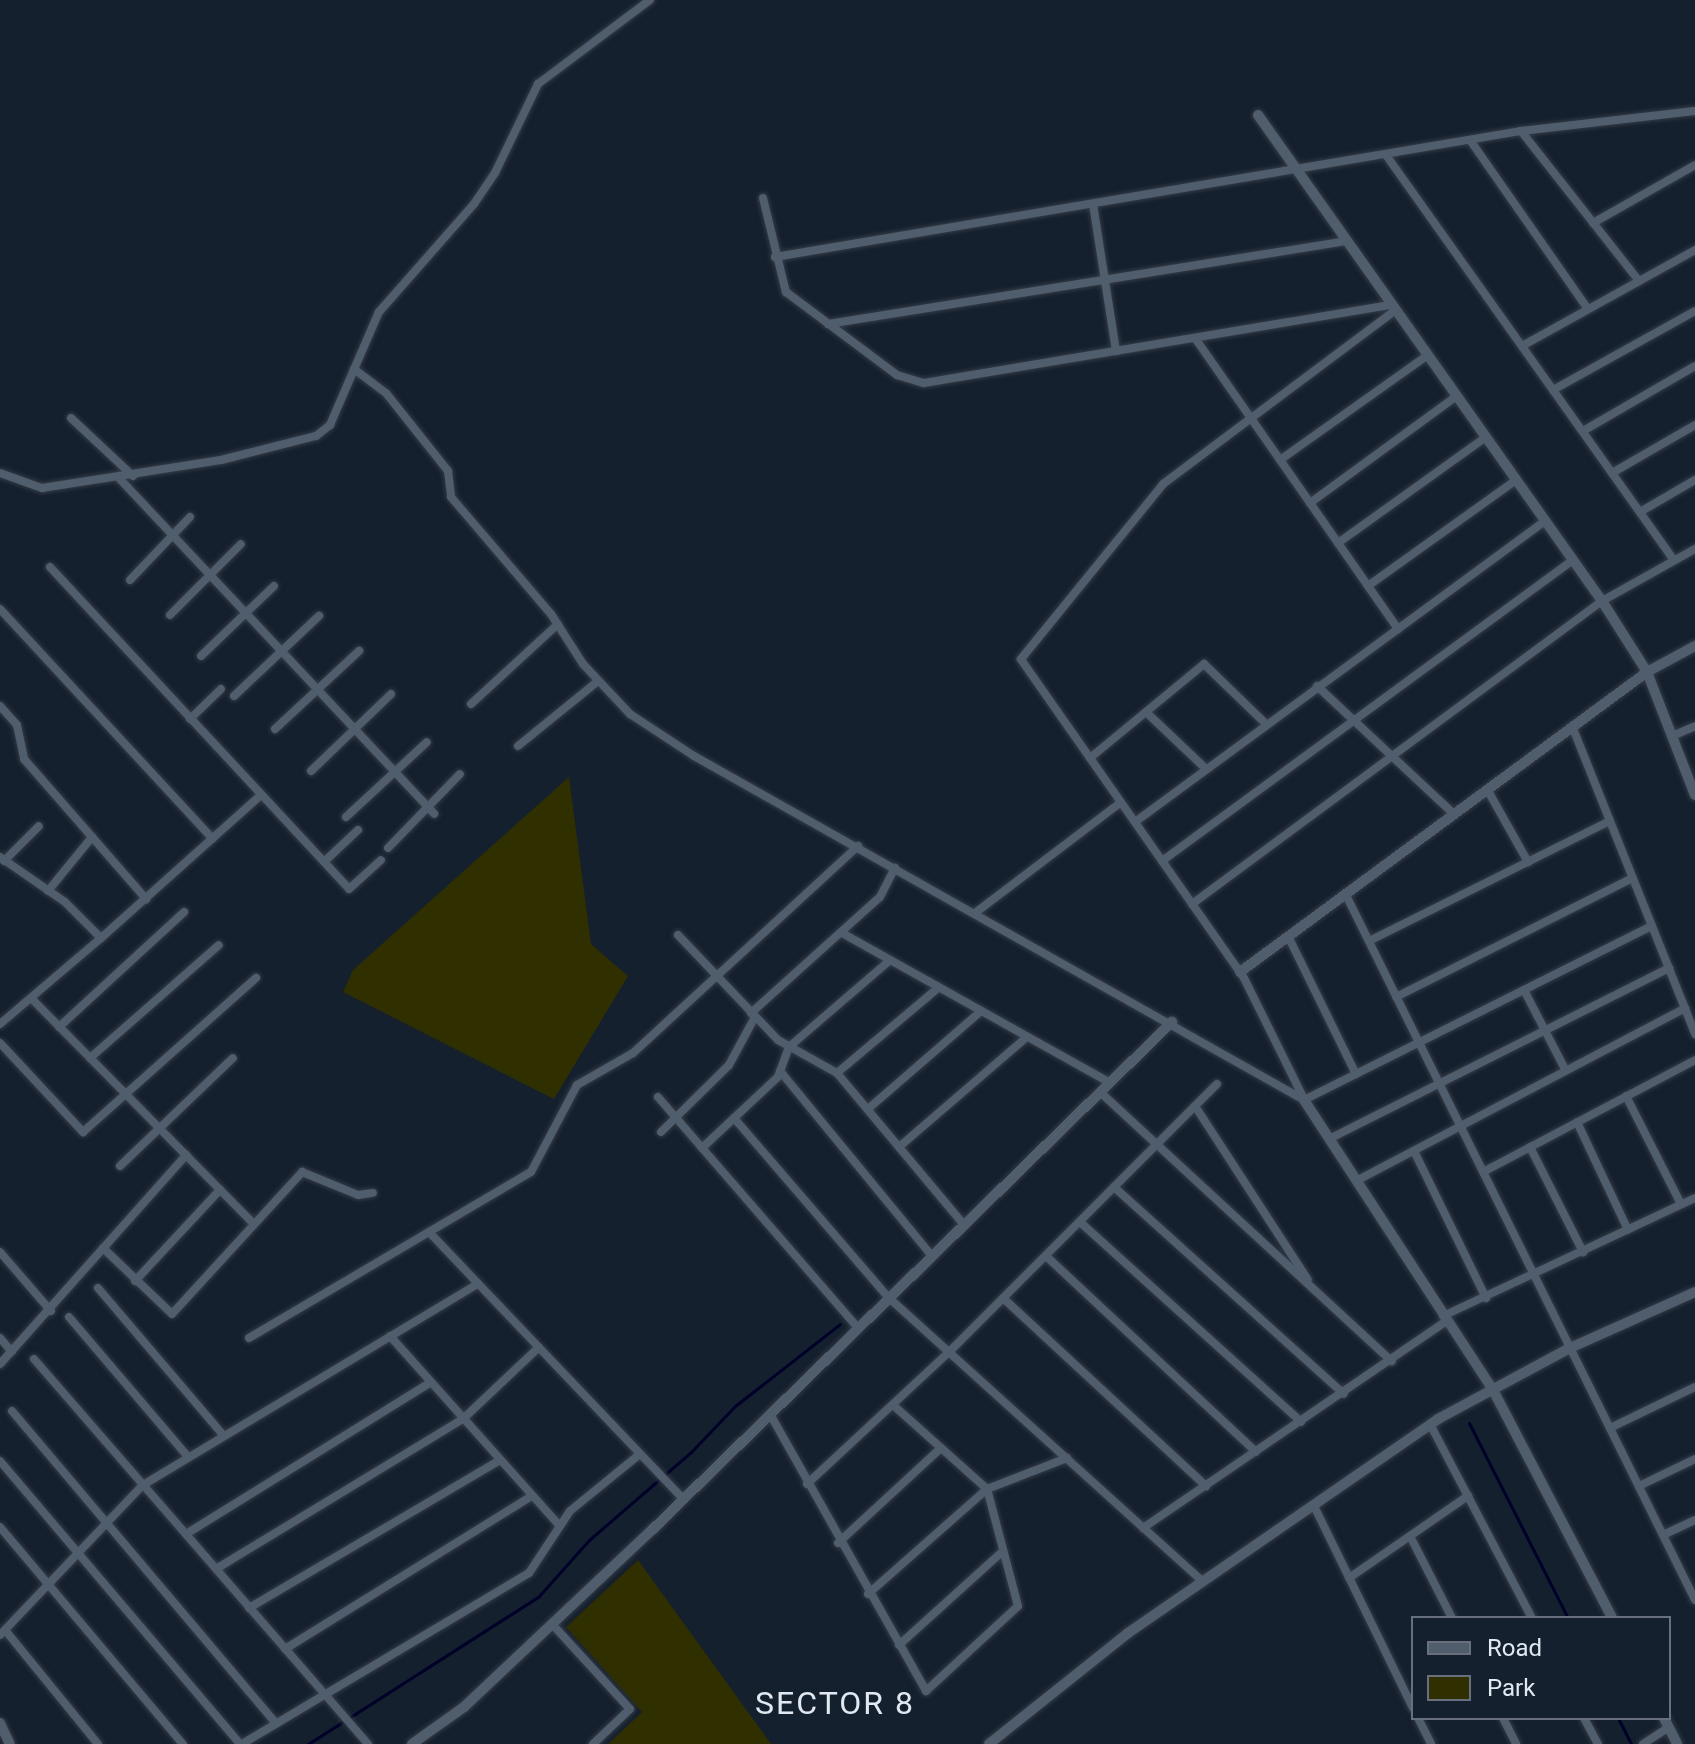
<!DOCTYPE html>
<style>
body{margin:0}
#map{position:relative;width:1695px;height:1744px;overflow:hidden;background:#15202e;font-family:Roboto,sans-serif}
div>[style]{position:absolute}
.green>*{inset:0;background:#2f2f00}
.stream>*{height:3px;margin:-1.5px;padding:0 1.5px;transform-origin:1.5px;border-radius:1.5px;background:#000129}
.roads{filter:drop-shadow(0 0 2px #333b46) drop-shadow(0 0 2px #333b46)}
.minor>*{height:8px;margin:-4px;padding:0 4px;transform-origin:4px;border-radius:4px;background:#505d6d}
.tertiary>*{height:10px;margin:-5px;padding:0 5px;transform-origin:5px;border-radius:5px;background:#505d6d}
span{translate:-50% -50%;white-space:nowrap;text-align:center;line-height:1.15;-webkit-text-stroke:6px #15202e;paint-order:stroke}
.quarter-label{font-size:32px;color:#e1e8f2;letter-spacing:2px}
.legend{position:absolute;left:1411px;top:1616px;width:260px;height:104px;box-sizing:border-box;background:#15202e;border:2px solid #67707c;margin:0;padding:10px 14px;list-style:none;font-size:24px;color:#e1e8f2}
.legend li{display:flex;align-items:center;gap:16px;height:40px}
.legend b{width:40px;border:2px solid #67707c}
</style>
<div id="map">
<div class="green">
<div style="clip-path:polygon(569px 777px,591px 944px,628px 976px,554px 1099px,343px 992px,353px 970px)"></div>
<div style="clip-path:polygon(638px 1560px,771px 1744px,608px 1744px,642px 1712px,566px 1627px)"></div>
</div>
<div class="stream">
<div style="left:1469px;top:1423px;width:219px;rotate:63.1deg"></div>
<div style="left:1618px;top:1718px;width:29px;rotate:63deg"></div>
<div style="left:308px;top:1744px;width:274px;rotate:-32.6deg"></div>
<div style="left:539px;top:1596px;width:75px;rotate:-48.2deg"></div>
<div style="left:589px;top:1540px;width:135px;rotate:-40.8deg"></div>
<div style="left:691px;top:1452px;width:64px;rotate:-46.3deg"></div>
<div style="left:735px;top:1406px;width:133px;rotate:-38deg"></div>
</div>
<div class="roads">
<div class="minor">
<div style="left:1521px;top:131px;width:191px;rotate:51.8deg"></div>
<div style="left:1470px;top:140px;width:206px;rotate:55.1deg"></div>
<div style="left:1386px;top:155px;width:497px;rotate:54.6deg"></div>
<div style="left:763px;top:198px;width:97px;rotate:76.3deg"></div>
<div style="left:786px;top:292px;width:139px;rotate:36.8deg"></div>
<div style="left:897px;top:375px;width:28px;rotate:17deg"></div>
<div style="left:924px;top:383px;width:474px;rotate:-9.5deg"></div>
<div style="left:1093px;top:204px;width:149px;rotate:81.1deg"></div>
<div style="left:1593px;top:223px;width:117px;rotate:-29.6deg"></div>
<div style="left:775px;top:257px;width:757px;rotate:-9.59deg"></div>
<div style="left:1521px;top:131px;width:175px;rotate:-6.6deg"></div>
<div style="left:828px;top:324px;width:526px;rotate:-9.09deg"></div>
<div style="left:1195px;top:338px;width:355px;rotate:55.1deg"></div>
<div style="left:1522px;top:346px;width:198px;rotate:-29deg"></div>
<div style="left:354px;top:369px;width:40px;rotate:37deg"></div>
<div style="left:386px;top:393px;width:100px;rotate:51.5deg"></div>
<div style="left:448px;top:471px;width:26px;rotate:83deg"></div>
<div style="left:451px;top:497px;width:154px;rotate:49.5deg"></div>
<div style="left:551px;top:614px;width:59px;rotate:57.4deg"></div>
<div style="left:583px;top:664px;width:69px;rotate:46.8deg"></div>
<div style="left:630px;top:714px;width:77px;rotate:33.3deg"></div>
<div style="left:694px;top:756px;width:700px;rotate:29.42deg"></div>
<div style="left:1553px;top:390px;width:162px;rotate:-29.1deg"></div>
<div style="left:71px;top:418px;width:85px;rotate:43.1deg"></div>
<div style="left:1583px;top:431px;width:129px;rotate:-30.1deg"></div>
<div style="left:1280px;top:460px;width:181px;rotate:-35.4deg"></div>
<div style="left:0;top:473px;width:45px;rotate:19.7deg"></div>
<div style="left:42px;top:488px;width:181px;rotate:-8.9deg"></div>
<div style="left:221px;top:460px;width:98px;rotate:-14.2deg"></div>
<div style="left:316px;top:436px;width:18px;rotate:-38deg"></div>
<div style="left:330px;top:425px;width:123px;rotate:-66.6deg"></div>
<div style="left:379px;top:312px;width:144px;rotate:-48.7deg"></div>
<div style="left:474px;top:204px;width:37px;rotate:-56deg"></div>
<div style="left:495px;top:173px;width:99px;rotate:-64.2deg"></div>
<div style="left:538px;top:84px;width:140px;rotate:-36.9deg"></div>
<div style="left:1612px;top:473px;width:96px;rotate:-30deg"></div>
<div style="left:118px;top:477px;width:462px;rotate:46.8deg"></div>
<div style="left:1310px;top:503px;width:182px;rotate:-36.1deg"></div>
<div style="left:1640px;top:512px;width:64px;rotate:-30.2deg"></div>
<div style="left:1338px;top:543px;width:182px;rotate:-35.6deg"></div>
<div style="left:50px;top:567px;width:439px;rotate:47.1deg"></div>
<div style="left:349px;top:889px;width:43px;rotate:-42.2deg"></div>
<div style="left:130px;top:580px;width:87px;rotate:-46.4deg"></div>
<div style="left:1368px;top:586px;width:182px;rotate:-35.6deg"></div>
<div style="left:0;top:609px;width:313px;rotate:47.2deg"></div>
<div style="left:170px;top:615px;width:100px;rotate:-45deg"></div>
<div style="left:201px;top:656px;width:101px;rotate:-43.8deg"></div>
<div style="left:1317px;top:686px;width:187px;rotate:43.1deg"></div>
<div style="left:234px;top:696px;width:117px;rotate:-43.3deg"></div>
<div style="left:471px;top:704px;width:118px;rotate:-42.6deg"></div>
<div style="left:0;top:706px;width:25px;rotate:48deg"></div>
<div style="left:17px;top:725px;width:35px;rotate:78deg"></div>
<div style="left:24px;top:759px;width:186px;rotate:48.9deg"></div>
<div style="left:1146px;top:712px;width:81px;rotate:43.5deg"></div>
<div style="left:190px;top:719px;width:43px;rotate:-44.1deg"></div>
<div style="left:1572px;top:726px;width:332px;rotate:68.2deg"></div>
<div style="left:275px;top:729px;width:115px;rotate:-42.9deg"></div>
<div style="left:1672px;top:736px;width:25px;rotate:-23deg"></div>
<div style="left:518px;top:746px;width:103px;rotate:-39.1deg"></div>
<div style="left:1090px;top:758px;width:148px;rotate:-39.5deg"></div>
<div style="left:1204px;top:664px;width:85px;rotate:44deg"></div>
<div style="left:311px;top:771px;width:111px;rotate:-43.9deg"></div>
<div style="left:1487px;top:789px;width:84px;rotate:60.7deg"></div>
<div style="left:346px;top:817px;width:110px;rotate:-42.8deg"></div>
<div style="left:1135px;top:822px;width:509px;rotate:-36.28deg"></div>
<div style="left:388px;top:848px;width:103px;rotate:-45.8deg"></div>
<div style="left:0;top:857px;width:79px;rotate:34.7deg"></div>
<div style="left:65px;top:902px;width:51px;rotate:45deg"></div>
<div style="left:101px;top:938px;width:133px;rotate:139.6deg"></div>
<div style="left:326px;top:860px;width:44px;rotate:-43.2deg"></div>
<div style="left:4px;top:861px;width:49px;rotate:-45deg"></div>
<div style="left:1162px;top:861px;width:509px;rotate:-36.22deg"></div>
<div style="left:48px;top:891px;width:70px;rotate:-50.8deg"></div>
<div style="left:1345px;top:893px;width:789px;rotate:63.66deg"></div>
<div style="left:1192px;top:904px;width:510px;rotate:-36.47deg"></div>
<div style="left:1602px;top:601px;width:107px;rotate:-29.2deg"></div>
<div style="left:975px;top:913px;width:183px;rotate:-37.2deg"></div>
<div style="left:842px;top:933px;width:307px;rotate:29.2deg"></div>
<div style="left:678px;top:935px;width:145px;rotate:46.4deg"></div>
<div style="left:778px;top:1040px;width:68px;rotate:29.2deg"></div>
<div style="left:837px;top:1073px;width:198px;rotate:50.1deg"></div>
<div style="left:1288px;top:936px;width:154px;rotate:63.8deg"></div>
<div style="left:101px;top:938px;width:215px;rotate:-41.8deg"></div>
<div style="left:1369px;top:941px;width:269px;rotate:-26.5deg"></div>
<div style="left:1524px;top:990px;width:91px;rotate:62.6deg"></div>
<div style="left:1396px;top:997px;width:265px;rotate:-26.7deg"></div>
<div style="left:31px;top:998px;width:317px;rotate:45.4deg"></div>
<div style="left:751px;top:1013px;width:173px;rotate:-42deg"></div>
<div style="left:880px;top:897px;width:33px;rotate:-63deg"></div>
<div style="left:59px;top:1027px;width:170px;rotate:-42.6deg"></div>
<div style="left:0;top:1043px;width:122px;rotate:47deg"></div>
<div style="left:83px;top:1132px;width:232px;rotate:-41.7deg"></div>
<div style="left:90px;top:1058px;width:171px;rotate:-41.2deg"></div>
<div style="left:780px;top:1071px;width:239px;rotate:50.6deg"></div>
<div style="left:837px;top:1073px;width:133px;rotate:-40.1deg"></div>
<div style="left:1100px;top:1092px;width:397px;rotate:42.7deg"></div>
<div style="left:1626px;top:1096px;width:121px;rotate:63deg"></div>
<div style="left:658px;top:1097px;width:306px;rotate:49.1deg"></div>
<div style="left:1304px;top:1099px;width:135px;rotate:-116.4deg"></div>
<div style="left:1244px;top:978px;width:389px;rotate:-125deg"></div>
<div style="left:1021px;top:659px;width:225px;rotate:-50.9deg"></div>
<div style="left:1163px;top:484px;width:291px;rotate:-36.8deg"></div>
<div style="left:1304px;top:1100px;width:389px;rotate:-26.6deg"></div>
<div style="left:1195px;top:1106px;width:207px;rotate:57deg"></div>
<div style="left:868px;top:1109px;width:150px;rotate:-40.9deg"></div>
<div style="left:734px;top:1118px;width:238px;rotate:49.3deg"></div>
<div style="left:889px;top:1298px;width:422px;rotate:42.1deg"></div>
<div style="left:1577px;top:1122px;width:119px;rotate:64.7deg"></div>
<div style="left:661px;top:1132px;width:95px;rotate:-44.6deg"></div>
<div style="left:729px;top:1065px;width:55px;rotate:-61.6deg"></div>
<div style="left:1329px;top:1139px;width:381px;rotate:-26.7deg"></div>
<div style="left:899px;top:1147px;width:169px;rotate:-40.7deg"></div>
<div style="left:1530px;top:1147px;width:118px;rotate:63.2deg"></div>
<div style="left:702px;top:1148px;width:104px;rotate:-43.1deg"></div>
<div style="left:778px;top:1077px;width:32px;rotate:-70deg"></div>
<div style="left:789px;top:1047px;width:133px;rotate:-40.7deg"></div>
<div style="left:1414px;top:1151px;width:164px;rotate:63.9deg"></div>
<div style="left:120px;top:1166px;width:156px;rotate:-43.7deg"></div>
<div style="left:1483px;top:1172px;width:240px;rotate:-27.8deg"></div>
<div style="left:1356px;top:1181px;width:372px;rotate:-27.7deg"></div>
<div style="left:1114px;top:1187px;width:309px;rotate:42deg"></div>
<div style="left:1080px;top:1222px;width:298px;rotate:42.1deg"></div>
<div style="left:429px;top:1232px;width:369px;rotate:46.4deg"></div>
<div style="left:103px;top:1248px;width:95px;rotate:43.7deg"></div>
<div style="left:172px;top:1314px;width:193px;rotate:-47.5deg"></div>
<div style="left:302px;top:1172px;width:61px;rotate:22.3deg"></div>
<div style="left:358px;top:1195px;width:15px;rotate:-8deg"></div>
<div style="left:0;top:1252px;width:78px;rotate:49.2deg"></div>
<div style="left:1046px;top:1256px;width:287px;rotate:43deg"></div>
<div style="left:135px;top:1281px;width:125px;rotate:-47deg"></div>
<div style="left:98px;top:1288px;width:194px;rotate:49.6deg"></div>
<div style="left:1003px;top:1298px;width:277px;rotate:42.8deg"></div>
<div style="left:1443px;top:1316px;width:278px;rotate:-25.1deg"></div>
<div style="left:69px;top:1317px;width:184px;rotate:49.6deg"></div>
<div style="left:390px;top:1336px;width:255px;rotate:48.2deg"></div>
<div style="left:0;top:1338px;width:18px;rotate:49deg"></div>
<div style="left:249px;top:1338px;width:327px;rotate:-30.5deg"></div>
<div style="left:531px;top:1172px;width:98px;rotate:-62.1deg"></div>
<div style="left:577px;top:1085px;width:64px;rotate:-29.7deg"></div>
<div style="left:633px;top:1053px;width:306px;rotate:-42.6deg"></div>
<div style="left:34px;top:1359px;width:510px;rotate:49.06deg"></div>
<div style="left:0;top:1364px;width:280px;rotate:-48.3deg"></div>
<div style="left:12px;top:1411px;width:409px;rotate:49.8deg"></div>
<div style="left:770px;top:1414px;width:318px;rotate:60.6deg"></div>
<div style="left:926px;top:1691px;width:125px;rotate:-42.7deg"></div>
<div style="left:1018px;top:1606px;width:121px;rotate:-104.8deg"></div>
<div style="left:987px;top:1489px;width:126px;rotate:-138.2deg"></div>
<div style="left:1430px;top:1424px;width:219px;rotate:62.3deg"></div>
<div style="left:1610px;top:1428px;width:94px;rotate:-25.8deg"></div>
<div style="left:0;top:1461px;width:371px;rotate:49.7deg"></div>
<div style="left:807px;top:1484px;width:194px;rotate:-42.9deg"></div>
<div style="left:949px;top:1352px;width:379px;rotate:-45deg"></div>
<div style="left:1639px;top:1486px;width:62px;rotate:-25.7deg"></div>
<div style="left:1314px;top:1506px;width:225px;rotate:63.9deg"></div>
<div style="left:0;top:1527px;width:284px;rotate:49.9deg"></div>
<div style="left:1143px;top:1528px;width:368px;rotate:-34.3deg"></div>
<div style="left:186px;top:1534px;width:288px;rotate:-31.8deg"></div>
<div style="left:1663px;top:1535px;width:35px;rotate:-25deg"></div>
<div style="left:1410px;top:1536px;width:92px;rotate:62.9deg"></div>
<div style="left:838px;top:1543px;width:140px;rotate:-42.7deg"></div>
<div style="left:216px;top:1569px;width:290px;rotate:-31.3deg"></div>
<div style="left:464px;top:1418px;width:103px;rotate:-43.4deg"></div>
<div style="left:1349px;top:1578px;width:145px;rotate:-34.6deg"></div>
<div style="left:868px;top:1594px;width:159px;rotate:-41.4deg"></div>
<div style="left:987px;top:1489px;width:86px;rotate:-21.2deg"></div>
<div style="left:249px;top:1608px;width:291px;rotate:-30.5deg"></div>
<div style="left:552px;top:1624px;width:115px;rotate:47.5deg"></div>
<div style="left:630px;top:1709px;width:51px;rotate:136.6deg"></div>
<div style="left:5px;top:1630px;width:147px;rotate:50.8deg"></div>
<div style="left:0;top:1635px;width:207px;rotate:-46.4deg"></div>
<div style="left:143px;top:1485px;width:391px;rotate:-31deg"></div>
<div style="left:899px;top:1645px;width:140px;rotate:-42.1deg"></div>
<div style="left:285px;top:1649px;width:291px;rotate:-31.8deg"></div>
<div style="left:1418px;top:1718px;width:29px;rotate:63deg"></div>
<div style="left:1503px;top:1718px;width:29px;rotate:63deg"></div>
<div style="left:1584px;top:1718px;width:30px;rotate:62deg"></div>
<div style="left:242px;top:1744px;width:334px;rotate:-30.8deg"></div>
<div style="left:529px;top:1573px;width:74px;rotate:-56.5deg"></div>
<div style="left:570px;top:1511px;width:90px;rotate:-39.2deg"></div>
<div style="left:1643px;top:1744px;width:31px;rotate:-33deg"></div>
</div>
<div class="tertiary">
<div style="left:1258px;top:115px;width:595px;rotate:54.71deg"></div>
<div style="left:1602px;top:601px;width:84px;rotate:57.6deg"></div>
<div style="left:1647px;top:672px;width:132px;rotate:68.7deg"></div>
<div style="left:1240px;top:972px;width:506px;rotate:-36.39deg"></div>
<div style="left:1647px;top:672px;width:55px;rotate:-28.4deg"></div>
<div style="left:1304px;top:1100px;width:344px;rotate:56.9deg"></div>
<div style="left:1492px;top:1388px;width:259px;rotate:62.4deg"></div>
<div style="left:1664px;top:1718px;width:29px;rotate:63deg"></div>
<div style="left:0;top:1723px;width:23px;rotate:65deg"></div>
<div style="left:412px;top:1744px;width:64px;rotate:-35.4deg"></div>
<div style="left:464px;top:1707px;width:260px;rotate:-43.3deg"></div>
<div style="left:653px;top:1529px;width:726px;rotate:-44.33deg"></div>
<div style="left:989px;top:1744px;width:178px;rotate:-38.6deg"></div>
<div style="left:1128px;top:1633px;width:377px;rotate:-34.6deg"></div>
<div style="left:1438px;top:1419px;width:150px;rotate:-28.3deg"></div>
<div style="left:1570px;top:1348px;width:137px;rotate:-24.1deg"></div>
</div>
</div>
<div class="quarter-label">
<span style="left:835px;top:1703px">SECTOR 8</span>
</div>
<ul class="legend">
<li><b style="height:10px;background:#505d6d"></b>Road</li>
<li><b style="height:22px;background:#2f2f00"></b>Park</li>
</ul>
</div>
